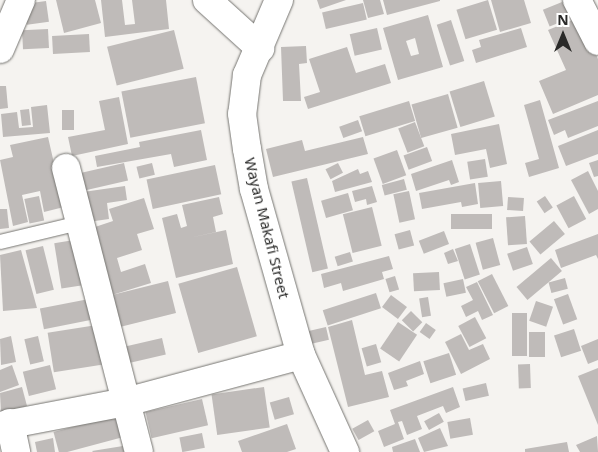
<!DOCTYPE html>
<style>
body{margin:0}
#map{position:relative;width:598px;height:452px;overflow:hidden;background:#f5f3f0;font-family:"Noto Sans",sans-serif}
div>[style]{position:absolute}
.building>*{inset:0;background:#bfbbb9;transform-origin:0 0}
.roads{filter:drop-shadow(0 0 1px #767571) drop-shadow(0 0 1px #767571)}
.lane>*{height:14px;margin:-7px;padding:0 7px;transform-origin:7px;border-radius:7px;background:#fff}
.street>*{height:28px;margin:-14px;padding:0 14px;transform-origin:14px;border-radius:14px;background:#fff}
span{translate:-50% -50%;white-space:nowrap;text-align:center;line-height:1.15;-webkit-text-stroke:5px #fff;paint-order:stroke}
.street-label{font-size:15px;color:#2a2a29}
.north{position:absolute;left:538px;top:10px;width:50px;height:50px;-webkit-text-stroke:4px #fff;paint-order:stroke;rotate:0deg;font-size:14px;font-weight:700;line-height:20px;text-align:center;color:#2a2a29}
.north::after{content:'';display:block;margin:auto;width:18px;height:22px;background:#2a2a29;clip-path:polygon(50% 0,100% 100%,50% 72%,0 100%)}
</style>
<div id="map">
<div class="building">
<div style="clip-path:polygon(56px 0,95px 0,101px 23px,64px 33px)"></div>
<div style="clip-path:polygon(101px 0,122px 0,125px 25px,135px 24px,132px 0,166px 0,169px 29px,105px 37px)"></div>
<div style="clip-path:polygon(317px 0,346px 0,320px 9px)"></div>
<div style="clip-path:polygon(363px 0,380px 0,384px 14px,368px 18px)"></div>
<div style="clip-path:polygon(383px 0,440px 0,440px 1px,387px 15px)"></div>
<div style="left:488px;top:0;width:31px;height:33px;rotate:73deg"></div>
<div style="clip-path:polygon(491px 0,524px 0,531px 23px,500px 32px)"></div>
<div style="left:567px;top:0;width:18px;height:26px;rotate:68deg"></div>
<div style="left:46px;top:1px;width:21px;height:22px;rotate:82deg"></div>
<div style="left:363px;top:3px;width:17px;height:42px;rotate:77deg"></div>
<div style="clip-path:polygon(evenodd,428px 15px,443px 67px,398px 80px,383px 28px,428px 15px,415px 38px,419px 54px,411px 56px,406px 41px,415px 38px)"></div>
<div style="clip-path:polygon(580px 17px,598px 59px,598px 95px,553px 114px,539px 81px,566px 70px,548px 30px)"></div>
<div style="left:451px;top:20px;width:43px;height:15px;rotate:72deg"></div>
<div style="left:377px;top:28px;width:22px;height:28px;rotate:77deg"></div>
<div style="clip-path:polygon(521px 28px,527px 47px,476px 63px,472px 50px,481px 47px,479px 40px)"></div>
<div style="left:48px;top:29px;width:19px;height:26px;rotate:87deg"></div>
<div style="left:174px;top:30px;width:40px;height:69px;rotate:76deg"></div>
<div style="left:89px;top:34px;width:18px;height:37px;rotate:87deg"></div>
<div style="clip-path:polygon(306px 46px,307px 63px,299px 64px,301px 101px,283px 101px,281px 47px)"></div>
<div style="clip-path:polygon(347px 47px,356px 73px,385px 64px,391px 83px,308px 109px,304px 97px,320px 92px,309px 59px)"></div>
<div style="left:196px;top:77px;width:47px;height:76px;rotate:79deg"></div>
<div style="left:484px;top:81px;width:37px;height:36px;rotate:73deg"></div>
<div style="clip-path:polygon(0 86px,6px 86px,8px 108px,0 109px)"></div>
<div style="left:448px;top:94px;width:35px;height:38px;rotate:74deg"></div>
<div style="clip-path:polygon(119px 97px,128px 144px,72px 156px,68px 137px,105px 130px,99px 101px)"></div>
<div style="clip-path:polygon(540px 100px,559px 168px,529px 177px,525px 163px,539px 159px,524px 105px)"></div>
<div style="left:409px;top:101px;width:21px;height:52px;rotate:73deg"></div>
<div style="clip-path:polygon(598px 101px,598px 126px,568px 138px,565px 130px,554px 135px,548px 120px)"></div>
<div style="clip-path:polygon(47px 105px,50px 133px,3px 137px,1px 114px,17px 112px,19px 128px,33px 127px,31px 107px)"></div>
<div style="left:29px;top:109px;width:16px;height:9px;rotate:83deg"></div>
<div style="left:62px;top:110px;width:12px;height:20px"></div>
<div style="left:358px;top:120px;width:12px;height:20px;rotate:70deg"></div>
<div style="left:415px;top:122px;width:26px;height:18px;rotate:69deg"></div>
<div style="clip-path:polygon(499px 124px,507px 164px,490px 168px,486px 149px,455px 155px,451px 134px)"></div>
<div style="clip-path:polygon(201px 130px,207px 160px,174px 167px,171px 154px,97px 167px,95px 156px,140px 147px,139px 142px)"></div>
<div style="clip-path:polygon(598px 130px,598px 154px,566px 166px,558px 146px)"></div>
<div style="clip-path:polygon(48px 137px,64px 207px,44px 212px,40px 191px,22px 195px,28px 222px,13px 226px,0 160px,13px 157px,10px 145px)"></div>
<div style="clip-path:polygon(363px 137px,368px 154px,273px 177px,266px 149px,302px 140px,305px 151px)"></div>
<div style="left:427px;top:147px;width:15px;height:25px;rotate:70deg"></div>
<div style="left:397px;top:150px;width:27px;height:25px;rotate:70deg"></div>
<div style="left:485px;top:159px;width:18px;height:18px;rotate:81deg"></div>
<div style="clip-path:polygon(452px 160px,459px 182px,451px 185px,449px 180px,416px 191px,411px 174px)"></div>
<div style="clip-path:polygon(598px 160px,598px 176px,594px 177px,589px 163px)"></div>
<div style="left:124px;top:163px;width:18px;height:48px;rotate:77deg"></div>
<div style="left:152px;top:163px;width:12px;height:16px;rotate:76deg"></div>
<div style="left:338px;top:163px;width:11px;height:14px;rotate:63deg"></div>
<div style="left:215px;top:165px;width:30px;height:70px;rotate:78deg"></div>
<div style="clip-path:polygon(358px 169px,360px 174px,368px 171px,372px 182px,335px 192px,332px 181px)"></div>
<div style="clip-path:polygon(588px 171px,598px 191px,598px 209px,589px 214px,571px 180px)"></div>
<div style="left:307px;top:178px;width:93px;height:16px;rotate:77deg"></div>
<div style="left:404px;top:179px;width:11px;height:23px;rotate:75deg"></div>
<div style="left:501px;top:181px;width:25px;height:23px;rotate:85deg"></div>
<div style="clip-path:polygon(475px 183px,478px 204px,462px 207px,461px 202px,422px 209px,419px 193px)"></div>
<div style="clip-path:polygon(125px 186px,127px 200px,107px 203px,109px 219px,88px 222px,83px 192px)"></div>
<div style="clip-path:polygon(372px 186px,377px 202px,367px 205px,366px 199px,355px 202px,352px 191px)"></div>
<div style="left:409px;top:191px;width:29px;height:16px;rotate:78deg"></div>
<div style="left:348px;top:193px;width:18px;height:28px;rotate:74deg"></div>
<div style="left:39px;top:196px;width:25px;height:15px;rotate:78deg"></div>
<div style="left:545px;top:196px;width:14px;height:10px;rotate:56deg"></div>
<div style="left:574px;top:196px;width:26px;height:20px;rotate:62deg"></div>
<div style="clip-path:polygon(219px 197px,223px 214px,213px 217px,216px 232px,189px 238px,226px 230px,233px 264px,176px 278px,162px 218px,177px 214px,181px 228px,187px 226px,182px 205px)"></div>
<div style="left:508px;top:197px;width:16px;height:13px;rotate:4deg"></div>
<div style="clip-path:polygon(144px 198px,154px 229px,137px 234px,142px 250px,117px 258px,121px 272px,145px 264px,151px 283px,112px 295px,92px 228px,113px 221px,109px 209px)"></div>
<div style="left:372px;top:207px;width:40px;height:30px;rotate:76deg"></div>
<div style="clip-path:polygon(0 209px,7px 209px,9px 228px,0 229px)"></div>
<div style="left:492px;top:214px;width:15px;height:41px;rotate:90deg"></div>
<div style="left:525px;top:216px;width:28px;height:19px;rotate:86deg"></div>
<div style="left:554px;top:221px;width:17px;height:32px;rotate:50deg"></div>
<div style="left:410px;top:230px;width:16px;height:16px;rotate:75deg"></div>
<div style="left:444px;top:231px;width:14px;height:27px;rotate:69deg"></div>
<div style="clip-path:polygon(598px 234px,598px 259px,596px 255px,561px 268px,555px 250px)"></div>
<div style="left:493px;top:238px;width:28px;height:18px;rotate:75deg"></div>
<div style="left:74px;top:240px;width:46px;height:20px;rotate:81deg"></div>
<div style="left:470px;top:244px;width:32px;height:16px;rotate:72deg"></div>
<div style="left:43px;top:246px;width:45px;height:18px;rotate:76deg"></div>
<div style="left:527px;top:247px;width:18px;height:21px;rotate:71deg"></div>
<div style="clip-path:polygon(453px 249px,458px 261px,448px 264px,444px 253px)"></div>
<div style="clip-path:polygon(21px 250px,37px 308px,3px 311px,0 255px)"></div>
<div style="left:350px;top:252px;width:10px;height:16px;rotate:73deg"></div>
<div style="clip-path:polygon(389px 256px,393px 269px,382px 272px,384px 279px,343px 291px,341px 283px,324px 288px,321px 274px)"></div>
<div style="left:551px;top:258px;width:17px;height:45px;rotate:50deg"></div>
<div style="left:237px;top:267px;width:72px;height:61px;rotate:74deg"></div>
<div style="left:439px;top:272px;width:18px;height:26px;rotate:87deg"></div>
<div style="left:492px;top:274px;width:36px;height:16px;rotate:63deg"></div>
<div style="left:395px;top:276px;width:14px;height:10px;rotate:73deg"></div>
<div style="left:565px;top:278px;width:11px;height:17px;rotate:75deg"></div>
<div style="left:463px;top:279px;width:14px;height:20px;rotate:78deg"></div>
<div style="left:168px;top:281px;width:33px;height:61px;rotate:76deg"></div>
<div style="clip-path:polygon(477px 282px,493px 315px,482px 320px,478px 311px,466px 317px,461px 306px,473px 300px,466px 287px)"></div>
<div style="left:376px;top:293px;width:16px;height:56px;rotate:72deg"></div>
<div style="left:568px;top:294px;width:27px;height:15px;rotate:70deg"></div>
<div style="left:391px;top:295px;width:20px;height:15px;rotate:37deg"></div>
<div style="left:428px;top:297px;width:19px;height:9px;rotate:81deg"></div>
<div style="left:89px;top:299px;width:21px;height:50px;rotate:79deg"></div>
<div style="left:536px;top:301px;width:18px;height:21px;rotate:19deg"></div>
<div style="left:411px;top:311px;width:16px;height:13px;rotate:45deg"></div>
<div style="left:512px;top:313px;width:15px;height:43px"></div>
<div style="left:475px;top:317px;width:24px;height:19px;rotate:62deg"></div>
<div style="clip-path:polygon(352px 320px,365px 375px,382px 371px,389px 397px,348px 407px,328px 327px)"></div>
<div style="left:398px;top:322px;width:23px;height:32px;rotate:34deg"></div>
<div style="left:426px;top:323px;width:12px;height:11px;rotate:35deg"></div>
<div style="left:97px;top:325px;width:40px;height:50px;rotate:81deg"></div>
<div style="left:326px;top:327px;width:13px;height:20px;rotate:77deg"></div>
<div style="left:574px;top:329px;width:23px;height:21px;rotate:72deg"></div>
<div style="left:529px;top:332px;width:16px;height:25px"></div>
<div style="clip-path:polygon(461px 334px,469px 350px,483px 344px,490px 359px,461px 374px,445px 342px)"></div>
<div style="clip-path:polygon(11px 336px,16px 362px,1px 365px,0 339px)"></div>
<div style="left:38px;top:336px;width:26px;height:14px;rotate:77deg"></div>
<div style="left:162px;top:338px;width:17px;height:41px;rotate:77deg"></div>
<div style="clip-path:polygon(598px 339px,598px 360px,588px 364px,581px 346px)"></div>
<div style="left:376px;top:344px;width:19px;height:15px;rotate:74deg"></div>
<div style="left:449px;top:353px;width:23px;height:27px;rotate:72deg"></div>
<div style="clip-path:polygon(420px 361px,424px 374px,406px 381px,408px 386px,394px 390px,388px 373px)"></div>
<div style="left:530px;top:364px;width:24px;height:12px;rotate:88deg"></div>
<div style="clip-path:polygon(12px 365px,19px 385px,0 392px,0 370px)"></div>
<div style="left:50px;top:365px;width:25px;height:28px;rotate:76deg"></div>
<div style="clip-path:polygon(598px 368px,598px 425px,578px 376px)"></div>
<div style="left:486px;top:383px;width:13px;height:24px;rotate:77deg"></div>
<div style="clip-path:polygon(22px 387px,27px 406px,1px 413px,0 393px)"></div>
<div style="left:264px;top:387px;width:41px;height:53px;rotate:82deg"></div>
<div style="clip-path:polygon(453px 387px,460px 407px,446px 413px,443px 406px,417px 416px,422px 429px,407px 435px,402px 421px,398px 422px,404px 439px,384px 447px,378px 431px,395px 424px,390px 410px)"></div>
<div style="left:289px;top:397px;width:18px;height:20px;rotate:74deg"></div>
<div style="left:202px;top:399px;width:27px;height:58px;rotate:77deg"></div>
<div style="left:124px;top:413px;width:23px;height:73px;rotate:75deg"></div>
<div style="left:439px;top:413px;width:10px;height:17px;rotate:61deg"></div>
<div style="left:470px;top:418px;width:17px;height:23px;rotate:80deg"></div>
<div style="left:368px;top:420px;width:13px;height:18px;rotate:61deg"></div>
<div style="clip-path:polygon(287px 424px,296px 449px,287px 452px,242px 452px,238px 441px)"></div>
<div style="clip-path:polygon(440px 428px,448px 446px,424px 452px,418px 438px)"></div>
<div style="left:202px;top:433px;width:15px;height:23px;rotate:79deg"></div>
<div style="clip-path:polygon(597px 436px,598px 452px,580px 452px,576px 445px)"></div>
<div style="clip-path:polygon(53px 438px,55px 452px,37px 452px,35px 442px)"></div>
<div style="clip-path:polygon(415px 439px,420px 452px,393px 452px,392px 447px)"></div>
<div style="clip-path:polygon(567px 442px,569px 452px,525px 452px,525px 449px)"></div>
<div style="clip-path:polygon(123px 446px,124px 452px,93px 452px,92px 451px)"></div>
</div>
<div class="roads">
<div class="lane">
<div style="left:0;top:242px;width:81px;rotate:-13.5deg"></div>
</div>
<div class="street">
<div style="left:207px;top:0;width:72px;rotate:42.2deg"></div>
<div style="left:279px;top:0;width:82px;rotate:113.1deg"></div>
<div style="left:247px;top:75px;width:39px;rotate:97deg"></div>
<div style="left:242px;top:114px;width:35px;rotate:82deg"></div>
<div style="left:247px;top:149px;width:41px;rotate:80.1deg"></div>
<div style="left:254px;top:189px;width:173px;rotate:74.2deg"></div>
<div style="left:301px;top:355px;width:107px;rotate:65.6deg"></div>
<div style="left:577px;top:0;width:46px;rotate:62.9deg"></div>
<div style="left:0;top:49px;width:53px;rotate:-66.8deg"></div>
<div style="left:66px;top:168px;width:293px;rotate:75.6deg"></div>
<div style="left:10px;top:423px;width:30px;rotate:78deg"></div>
<div style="left:0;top:426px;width:128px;rotate:-10.8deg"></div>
<div style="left:126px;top:402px;width:181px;rotate:-15deg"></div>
</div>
</div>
<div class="street-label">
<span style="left:267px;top:228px;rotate:76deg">Wayan Makafi Street</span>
</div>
<div class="north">N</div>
</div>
